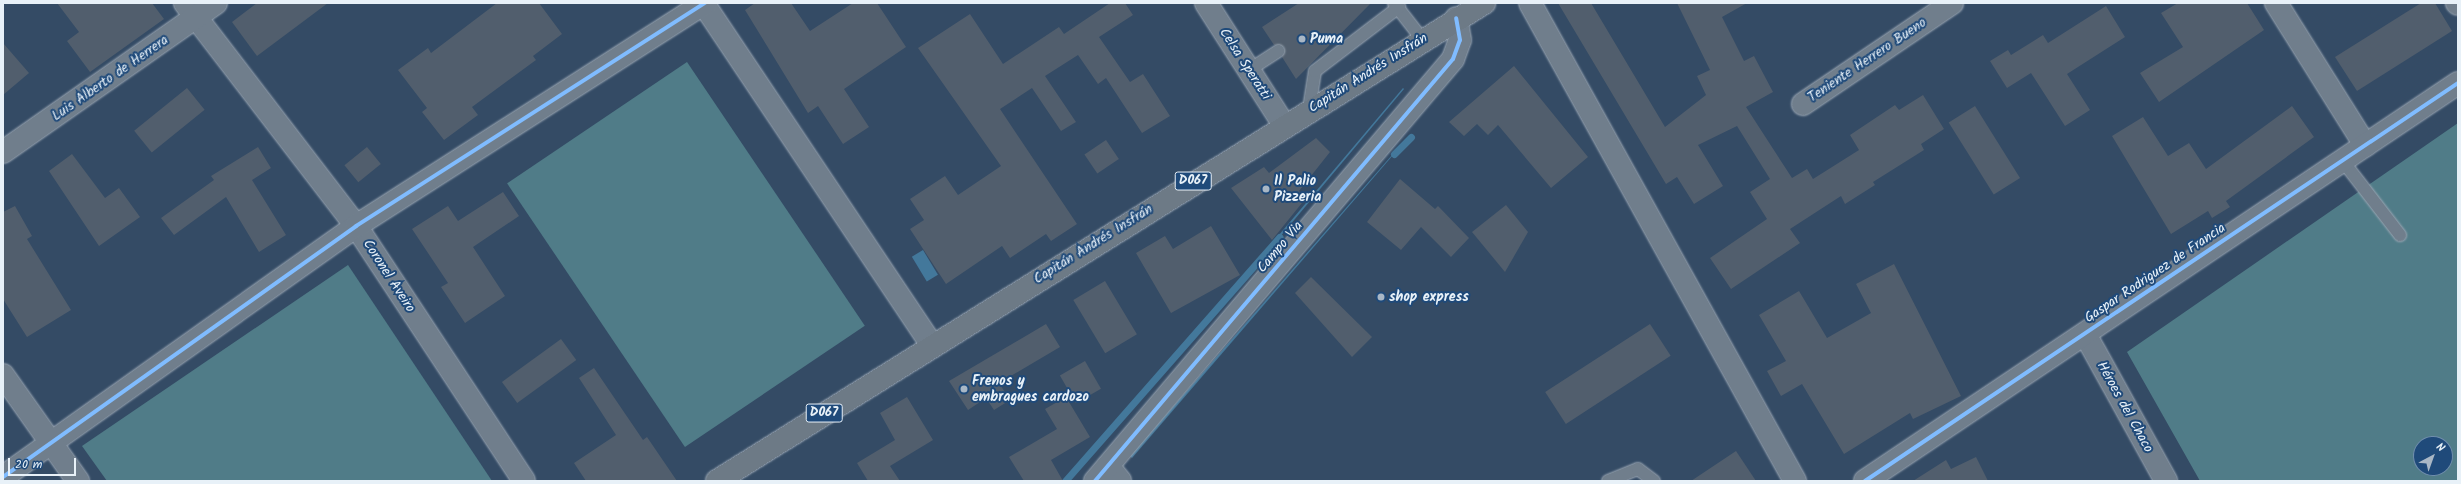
<!DOCTYPE html>
<meta charset="utf-8">
<style>
body{margin:0}
#map{position:relative;width:2461px;height:484px;overflow:hidden;background:#344b65;font-family:Kalam,sans-serif}
div>[style]{position:absolute}
.green>*{inset:0;background:#507c88;transform-origin:0 0}
.water>*{inset:0;background:#43789b;transform-origin:0 0}
.stream>*{height:7px;margin:-3.5px;padding:0 3.5px;transform-origin:3.5px;border-radius:3.5px;background:#43789b}
.building>*{inset:0;background:#515e6d;transform-origin:0 0}
.roads{filter:drop-shadow(0 0 1px #9aa6b3) drop-shadow(0 0 1px #9aa6b3)}
.lane>*{height:12px;margin:-6px;padding:0 6px;transform-origin:6px;border-radius:6px;background:#707e8c}
.street>*{height:22px;margin:-11px;padding:0 11px;transform-origin:11px;border-radius:11px;background:#707e8c}
.secondary>*{height:22px;margin:-11px;padding:0 11px;transform-origin:11px;border-radius:11px;background:#707e8c}
.primary>*{height:22px;margin:-11px;padding:0 11px;transform-origin:11px;border-radius:11px;background:#6d7a86}
.cycleway>*{height:4px;margin:-2px;padding:0 2px;transform-origin:2px;border-radius:2px;background:#80bcff}
.dots>*{width:11px;height:11px;translate:-50% -50%;box-sizing:border-box;border:2px solid #1f4a7a;border-radius:50%}
span{translate:-50% -50%;white-space:nowrap;text-align:center;line-height:1.15;-webkit-text-stroke:4px #1f4a7a;paint-order:stroke}
.shield-label span{padding:1px 3px;background:#1f4a7a;border:1px solid;border-radius:3px;-webkit-text-stroke-width:0}
.shield-label{font-size:13px;color:#e8f1f8;font-weight:700}
.poi-label{font-size:14px;color:#e8f1f8;font-weight:700}
.left{translate:0 -50%;text-align:left}
.street-label{font-size:14px;color:#e8f1f8}
.frame{position:absolute;inset:0;border:4px solid #e8f1f8;pointer-events:none}
.north{position:absolute;left:2413px;top:436px;width:40px;height:40px;box-sizing:border-box;background:#1f4a7a;border:1px solid #6f8dac;border-radius:50%;rotate:41deg;font-size:11px;font-weight:700;line-height:16px;text-align:center;color:#e8f1f8}
.north::after{content:'';display:block;margin:auto;width:14px;height:18px;background:#a9b7c5;clip-path:polygon(50% 0,100% 100%,50% 72%,0 100%)}
.scale{position:absolute;left:8px;top:458px;width:68px;height:18px;box-sizing:border-box;border:2px solid #e8f1f8;border-top:0;padding-left:5px;font-size:12px;line-height:14px;white-space:nowrap;color:#e8f1f8;-webkit-text-stroke:3px #1f4a7a;paint-order:stroke}
</style>
<div id="map">
<div class="green">
<div style="left:687px;top:62px;width:318px;height:217px;rotate:56deg"></div>
<div style="clip-path:polygon(evenodd,2458px 123px,2458px 481px,2200px 481px,2127px 352px,2458px 123px,2421px 444px,2445px 444px,2445px 468px,2421px 468px,2421px 444px)"></div>
<div style="clip-path:polygon(348px 265px,492px 481px,107px 481px,82px 446px)"></div>
</div>
<div class="water">
<div style="clip-path:polygon(1403px 88px,1404px 89px,1274px 244px,1273px 242px)"></div>
<div style="clip-path:polygon(1399px 147px,1400px 147px,1132px 458px,1130px 456px)"></div>
<div style="left:923px;top:250px;width:29px;height:13px;rotate:59deg"></div>
</div>
<div class="stream">
<div style="left:1394px;top:154px;width:24px;rotate:-45deg"></div>
<div style="left:1065px;top:481px;width:325px;rotate:-48.7deg"></div>
</div>
<div class="building">
<div style="clip-path:polygon(57px 3px,152px 3px,164px 19px,90px 72px,67px 41px,79px 32px)"></div>
<div style="clip-path:polygon(257px 3px,328px 3px,257px 56px,232px 22px)"></div>
<div style="clip-path:polygon(497px 3px,539px 3px,562px 34px,533px 56px,536px 60px,472px 107px,478px 115px,444px 140px,422px 112px,427px 108px,398px 70px,428px 48px,431px 53px)"></div>
<div style="clip-path:polygon(755px 3px,791px 3px,810px 31px,853px 3px,877px 3px,906px 47px,844px 89px,869px 127px,843px 144px,818px 106px,808px 113px,745px 10px)"></div>
<div style="clip-path:polygon(1110px 3px,1125px 3px,1133px 15px,1099px 37px,1130px 82px,1143px 74px,1170px 116px,1142px 133px,1106px 78px,1098px 84px,1078px 55px,1045px 76px,1076px 122px,1061px 131px,1032px 88px,1000px 109px,1077px 224px,1051px 241px,1046px 234px,1010px 258px,1002px 246px,946px 284px,910px 229px,924px 220px,910px 199px,945px 176px,958px 195px,1001px 166px,918px 48px,970px 14px,1003px 64px,1059px 27px,1064px 34px)"></div>
<div style="clip-path:polygon(1299px 3px,1371px 3px,1296px 79px,1282px 57px,1284px 47px,1274px 45px,1262px 27px)"></div>
<div style="clip-path:polygon(1558px 3px,1591px 3px,1665px 127px,1706px 95px,1697px 76px,1710px 70px,1677px 3px,1747px 3px,1722px 17px,1744px 61px,1754px 56px,1773px 92px,1746px 107px,1792px 178px,1807px 169px,1813px 179px,1859px 150px,1850px 135px,1895px 105px,1899px 110px,1923px 95px,1944px 129px,1921px 144px,1924px 150px,1873px 182px,1875px 185px,1845px 204px,1841px 196px,1790px 229px,1800px 243px,1731px 289px,1710px 258px,1767px 219px,1750px 192px,1770px 179px,1737px 126px,1698px 145px,1723px 186px,1694px 204px,1677px 177px,1666px 184px)"></div>
<div style="clip-path:polygon(2178px 3px,2247px 3px,2264px 30px,2159px 102px,2140px 73px,2183px 47px,2161px 13px)"></div>
<div style="clip-path:polygon(2421px 3px,2435px 3px,2452px 31px,2357px 91px,2335px 57px)"></div>
<div style="clip-path:polygon(2106px 6px,2125px 37px,2067px 74px,2090px 110px,2065px 126px,2031px 73px,2007px 88px,1990px 61px,2008px 50px,2011px 55px,2043px 35px,2048px 43px)"></div>
<div style="clip-path:polygon(3px 43px,29px 73px,3px 95px)"></div>
<div style="clip-path:polygon(1514px 66px,1588px 157px,1551px 188px,1498px 125px,1488px 135px,1477px 124px,1464px 136px,1449px 122px)"></div>
<div style="left:187px;top:88px;width:28px;height:68px;rotate:51deg"></div>
<div style="left:1975px;top:106px;width:85px;height:31px;rotate:58deg"></div>
<div style="clip-path:polygon(2292px 106px,2314px 137px,2226px 201px,2230px 207px,2212px 218px,2208px 211px,2171px 234px,2112px 136px,2143px 117px,2168px 156px,2189px 143px,2206px 169px)"></div>
<div style="clip-path:polygon(1316px 138px,1330px 152px,1299px 191px,1306px 198px,1272px 240px,1231px 188px,1264px 167px,1269px 173px)"></div>
<div style="left:1106px;top:140px;width:23px;height:26px;rotate:56deg"></div>
<div style="clip-path:polygon(258px 147px,271px 168px,252px 180px,286px 235px,259px 252px,226px 197px,174px 235px,161px 218px,214px 180px,211px 176px)"></div>
<div style="left:367px;top:147px;width:22px;height:29px;rotate:51deg"></div>
<div style="clip-path:polygon(72px 154px,105px 198px,119px 188px,140px 217px,99px 246px,49px 171px)"></div>
<div style="clip-path:polygon(1400px 179px,1435px 209px,1438px 206px,1469px 238px,1451px 257px,1421px 227px,1401px 250px,1367px 222px)"></div>
<div style="clip-path:polygon(503px 192px,519px 216px,473px 247px,505px 296px,465px 323px,441px 287px,448px 283px,412px 229px,448px 206px,458px 221px)"></div>
<div style="clip-path:polygon(1506px 205px,1528px 232px,1505px 272px,1472px 232px)"></div>
<div style="clip-path:polygon(15px 206px,32px 236px,27px 239px,71px 310px,27px 337px,3px 299px,3px 212px)"></div>
<div style="clip-path:polygon(1211px 226px,1240px 275px,1171px 313px,1136px 253px,1165px 236px,1173px 249px)"></div>
<div style="clip-path:polygon(1894px 264px,1961px 396px,1913px 419px,1910px 413px,1844px 454px,1802px 384px,1781px 396px,1767px 371px,1786px 361px,1759px 315px,1799px 291px,1827px 338px,1871px 313px,1856px 284px)"></div>
<div style="clip-path:polygon(1311px 277px,1372px 337px,1352px 357px,1295px 293px)"></div>
<div style="left:1105px;top:281px;width:62px;height:37px;rotate:59deg"></div>
<div style="clip-path:polygon(1046px 324px,1060px 347px,999px 383px,1010px 400px,994px 410px,986px 398px,968px 410px,949px 381px)"></div>
<div style="left:1650px;top:324px;width:38px;height:125px;rotate:57deg"></div>
<div style="left:561px;top:339px;width:26px;height:73px;rotate:54deg"></div>
<div style="left:1085px;top:361px;width:32px;height:29px;rotate:60deg"></div>
<div style="clip-path:polygon(594px 368px,643px 440px,647px 437px,677px 481px,586px 481px,574px 463px,616px 435px,579px 378px)"></div>
<div style="clip-path:polygon(907px 397px,933px 440px,890px 466px,900px 481px,868px 481px,857px 463px,895px 440px,880px 413px)"></div>
<div style="clip-path:polygon(1066px 397px,1090px 437px,1051px 460px,1063px 481px,1024px 481px,1009px 457px,1057px 429px,1045px 409px)"></div>
<div style="clip-path:polygon(1736px 451px,1756px 481px,1691px 481px)"></div>
<div style="clip-path:polygon(1976px 457px,1988px 481px,1913px 481px,1946px 460px,1951px 469px)"></div>
</div>
<div class="roads">
<div class="lane">
<div style="left:1394px;top:3px;width:46px;rotate:52.1deg"></div>
<div style="left:1249px;top:70px;width:35px;rotate:-33deg"></div>
<div style="left:1309px;top:109px;width:38px;rotate:-81deg"></div>
<div style="left:1315px;top:71px;width:106px;rotate:-37.3deg"></div>
<div style="left:2342px;top:160px;width:95px;rotate:52.3deg"></div>
<div style="left:1608px;top:481px;width:32px;rotate:-22deg"></div>
<div style="left:1638px;top:469px;width:20px;rotate:37deg"></div>
</div>
<div class="street">
<div style="left:185px;top:3px;width:281px;rotate:52.5deg"></div>
<div style="left:356px;top:226px;width:305px;rotate:56.6deg"></div>
<div style="left:703px;top:3px;width:412px;rotate:56.2deg"></div>
<div style="left:1206px;top:3px;width:145px;rotate:57.4deg"></div>
<div style="left:1530px;top:3px;width:547px;rotate:61deg"></div>
<div style="left:2276px;top:3px;width:168px;rotate:57.9deg"></div>
<div style="left:2457px;top:3px;width:1px;rotate:45deg"></div>
<div style="left:1803px;top:104px;width:180px;rotate:-34.1deg"></div>
<div style="left:3px;top:152px;width:260px;rotate:-35deg"></div>
<div style="left:2085px;top:334px;width:168px;rotate:61.1deg"></div>
<div style="left:1108px;top:466px;width:19px;rotate:51deg"></div>
<div style="left:3px;top:477px;width:433px;rotate:-35.4deg"></div>
<div style="left:356px;top:226px;width:414px;rotate:-32.6deg"></div>
<div style="left:1865px;top:481px;width:714px;rotate:-33.87deg"></div>
</div>
<div class="secondary">
<div style="left:3px;top:375px;width:130px;rotate:54.7deg"></div>
<div style="left:1095px;top:481px;width:553px;rotate:-49.69deg"></div>
<div style="left:1453px;top:59px;width:20px;rotate:-70deg"></div>
<div style="left:1460px;top:40px;width:22px;rotate:-100deg"></div>
</div>
<div class="primary">
<div style="left:717px;top:481px;width:904px;rotate:-31.93deg"></div>
</div>
</div>
<div class="cycleway">
<div style="left:3px;top:477px;width:433px;rotate:-35.4deg"></div>
<div style="left:356px;top:226px;width:414px;rotate:-32.6deg"></div>
<div style="left:1095px;top:481px;width:553px;rotate:-49.69deg"></div>
<div style="left:1453px;top:59px;width:20px;rotate:-70deg"></div>
<div style="left:1460px;top:40px;width:22px;rotate:-100deg"></div>
<div style="left:1865px;top:481px;width:714px;rotate:-33.87deg"></div>
</div>
<div class="dots">
<div style="left:1302px;top:39px;background:#a9b7c5"></div>
<div style="left:1266px;top:189px;background:#a9b7c5"></div>
<div style="left:1381px;top:297px;background:#a9b7c5"></div>
<div style="left:964px;top:389px;background:#a9b7c5"></div>
</div>
<div class="shield-label">
<span style="left:1193px;top:181px">D067</span>
<span style="left:824px;top:413px">D067</span>
</div>
<div class="poi-label">
<span class="left" style="left:1310px;top:39px">Puma</span>
<span class="left" style="left:1274px;top:189px">Il Palio<br>Pizzeria</span>
<span class="left" style="left:1389px;top:297px">shop express</span>
<span class="left" style="left:972px;top:389px">Frenos y<br>embragues cardozo</span>
</div>
<div class="street-label">
<span style="left:1867px;top:60px;rotate:-34deg">Teniente Herrero Bueno</span>
<span style="left:1245px;top:64px;rotate:57deg">Celsa Speratti</span>
<span style="left:1368px;top:73px;rotate:-32deg">Capitán Andrés Insfrán</span>
<span style="left:110px;top:78px;rotate:-35deg">Luis Alberto de Herrera</span>
<span style="left:1093px;top:244px;rotate:-32deg">Capitán Andrés Insfrán</span>
<span style="left:1280px;top:247px;rotate:-50deg">Campo Via</span>
<span style="left:2155px;top:273px;rotate:-34deg">Gaspar Rodriguez de Francia</span>
<span style="left:389px;top:276px;rotate:57deg">Coronel Aveiro</span>
<span style="left:2125px;top:407px;rotate:61deg">Héroes del Chaco</span>
</div>
<div class="frame"></div>
<div class="north">N</div>
<div class="scale">20 m</div>
</div>
